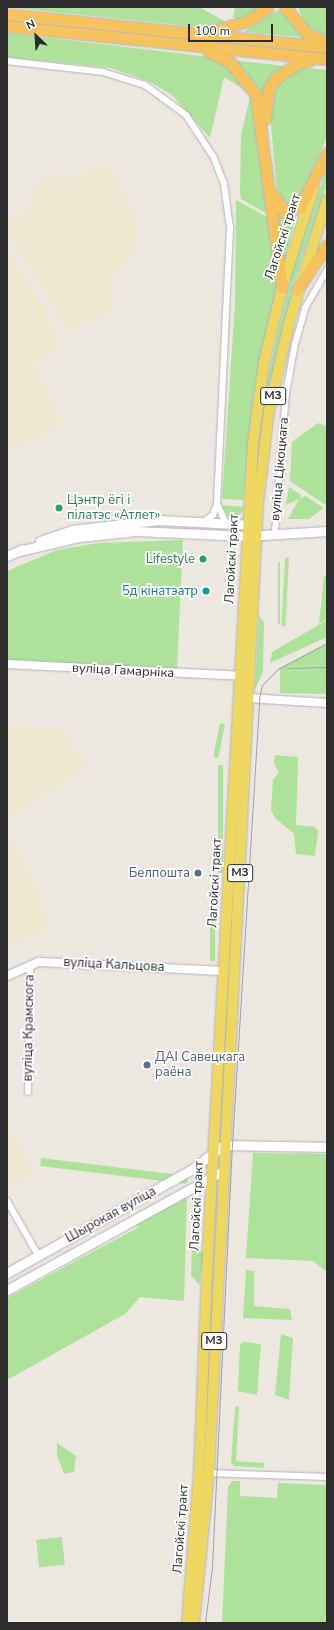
<!DOCTYPE html>
<meta charset="utf-8">
<style>
body{margin:0}
#map{position:relative;width:334px;height:1630px;overflow:hidden;background:#ede8df;font-family:"Nunito Sans",sans-serif}
div>[style]{position:absolute}
.education>*{inset:0;background:#eee6cf}
.green>*{inset:0;background:#afe39c;transform-origin:0 0}
.roads{filter:drop-shadow(0 0 1px #b2b4bf) drop-shadow(0 0 1px #b2b4bf)}
.minor>*{height:6px;margin:-3px;padding:0 3px;transform-origin:3px;border-radius:3px;background:#fff}
.tertiary>*{height:8px;margin:-4px;padding:0 4px;transform-origin:4px;border-radius:4px;background:#fff}
.secondary>*{height:9px;margin:-4.5px;padding:0 4.5px;transform-origin:4.5px;border-radius:4.5px;background:#fff}
.primary>*{height:10px;margin:-5px;padding:0 5px;transform-origin:5px;border-radius:5px;background:#efd862}
.trunk>*{height:11px;margin:-5.5px;padding:0 5.5px;transform-origin:5.5px;border-radius:5.5px;background:#f5c25e}
.tram>*{height:1px;margin:-0.5px;padding:0 0.5px;transform-origin:0.5px;border-radius:0.5px;background:#a1a3b6}
.dots>*{width:11px;height:11px;translate:-50% -50%;box-sizing:border-box;border:2px solid #fff;border-radius:50%}
span{translate:-50% -50%;white-space:nowrap;text-align:center;line-height:1.15;-webkit-text-stroke:3.5px #fff;paint-order:stroke}
.shield-label span{padding:1px 3px;background:#fff;border:1px solid;border-radius:3px;-webkit-text-stroke-width:0}
.shield-label{font-size:12px;color:#2c2c2c;font-weight:700}
.street-label{font-size:13px;color:#2c2c2c}
.leisure-label{font-size:13px;color:#27864d}
.left{translate:0 -50%;text-align:left}
.right{translate:-100% -50%;text-align:right}
.culture-label{font-size:13px;color:#0d838f}
.service-label{font-size:13px;color:#4e5e75}
.frame{position:absolute;inset:0;border:8px solid #2c2c2c;pointer-events:none}
.north{position:absolute;left:16px;top:16px;width:40px;height:40px;-webkit-text-stroke:3px #fff;paint-order:stroke;rotate:335deg;font-size:11px;font-weight:700;line-height:16px;text-align:center;color:#2c2c2c}
.north::after{content:'';display:block;margin:auto;width:14px;height:18px;background:#2c2c2c;clip-path:polygon(50% 0,100% 100%,50% 72%,0 100%)}
.scale{position:absolute;left:188px;top:24px;width:85px;height:18px;box-sizing:border-box;border:2px solid #2c2c2c;border-top:0;padding-left:5px;font-size:12px;line-height:14px;white-space:nowrap;color:#2c2c2c;-webkit-text-stroke:3px #fff;paint-order:stroke}
</style>
<div id="map">
<div class="education">
<div style="clip-path:polygon(108px 163px,137px 215px,136px 248px,113px 279px,112px 311px,68px 332px,7px 232px,7px 220px,28px 207px,35px 184px,48px 176px,57px 174px,63px 181px)"></div>
<div style="clip-path:polygon(7px 250px,16px 262px,12px 264px,14px 268px,19px 266px,44px 306px,61px 350px,35px 362px,63px 426px,7px 452px)"></div>
<div style="clip-path:polygon(7px 726px,62px 728px,87px 767px,13px 816px,7px 806px)"></div>
<div style="clip-path:polygon(12px 837px,42px 896px,47px 929px,7px 950px,7px 840px)"></div>
<div style="clip-path:polygon(7px 1123px,36px 1175px,7px 1190px)"></div>
</div>
<div class="green">
<div style="clip-path:polygon(7px 7px,199px 7px,226px 22px,219px 28px,199px 27px)"></div>
<div style="clip-path:polygon(235px 7px,263px 7px,237px 20px,233px 17px)"></div>
<div style="clip-path:polygon(298px 7px,327px 7px,327px 36px,305px 25px)"></div>
<div style="clip-path:polygon(282px 9px,301px 37px,244px 32px,274px 12px)"></div>
<div style="clip-path:polygon(7px 33px,219px 58px,253px 94px,269px 215px,241px 199px,240px 194px,241px 134px,251px 94px,224px 77px,210px 138px,172px 95px,150px 82px,111px 68px,7px 57px)"></div>
<div style="clip-path:polygon(233px 60px,285px 66px,261px 99px,255px 85px)"></div>
<div style="clip-path:polygon(300px 67px,327px 70px,327px 137px,299px 204px,284px 207px,277px 194px,269px 101px,279px 79px)"></div>
<div style="clip-path:polygon(327px 167px,327px 185px,295px 280px,260px 433px,268px 375px,291px 275px)"></div>
<div style="clip-path:polygon(236px 200px,269px 218px,277px 289px,256px 380px,243px 500px,222px 499px,235px 303px)"></div>
<div style="clip-path:polygon(275px 210px,286px 218px,296px 215px,284px 264px)"></div>
<div style="clip-path:polygon(318px 423px,327px 427px,327px 506px,290px 481px,292px 442px)"></div>
<div style="clip-path:polygon(289px 487px,301px 495px,300px 498px,306px 496px,324px 508px,309px 519px,288px 519px,299px 499px,286px 505px)"></div>
<div style="clip-path:polygon(222px 505px,243px 507px,242px 512px,238px 517px,228px 517px)"></div>
<div style="clip-path:polygon(183px 540px,177px 670px,7px 660px,7px 571px,57px 550px,98px 543px)"></div>
<div style="left:289px;top:558px;width:68px;height:4px;rotate:93deg"></div>
<div style="left:278px;top:562px;width:2px;height:62px"></div>
<div style="clip-path:polygon(327px 575px,327px 619px,319px 624px,324px 576px)"></div>
<div style="clip-path:polygon(259px 616px,264px 622px,263px 672px,255px 689px)"></div>
<div style="clip-path:polygon(327px 620px,327px 637px,270px 663px,272px 652px)"></div>
<div style="clip-path:polygon(327px 643px,327px 694px,280px 693px,280px 668px)"></div>
<div style="left:220px;top:723px;width:5px;height:35px;rotate:11deg"></div>
<div style="clip-path:polygon(275px 755px,298px 757px,296px 825px,315px 827px,318px 832px,315px 856px,296px 854px,294px 834px,275px 818px,271px 810px,273px 779px,279px 773px,274px 763px)"></div>
<div style="left:218px;top:765px;width:5px;height:108px"></div>
<div style="left:210px;top:892px;width:5px;height:69px"></div>
<div style="clip-path:polygon(253px 1153px,327px 1154px,327px 1272px,313px 1261px,246px 1258px)"></div>
<div style="left:188px;top:1176px;width:8px;height:148px;rotate:97deg"></div>
<div style="clip-path:polygon(187px 1198px,184px 1301px,140px 1297px,125px 1314px,7px 1380px,7px 1298px,139px 1227px,134px 1224px)"></div>
<div style="clip-path:polygon(192px 1248px,204px 1252px,199px 1285px,191px 1275px)"></div>
<div style="clip-path:polygon(246px 1270px,254px 1271px,254px 1306px,290px 1309px,292px 1320px,243px 1318px)"></div>
<div style="clip-path:polygon(281px 1334px,293px 1338px,289px 1400px,275px 1395px)"></div>
<div style="clip-path:polygon(244px 1342px,261px 1344px,257px 1395px,238px 1391px,240px 1344px)"></div>
<div style="clip-path:polygon(239px 1406px,236px 1461px,264px 1463px,264px 1468px,234px 1466px,231px 1463px,235px 1407px)"></div>
<div style="clip-path:polygon(57px 1443px,76px 1456px,74px 1472px,64px 1474px,57px 1455px)"></div>
<div style="clip-path:polygon(232px 1481px,240px 1481px,240px 1496px,277px 1498px,278px 1483px,327px 1485px,327px 1623px,222px 1623px,228px 1488px)"></div>
<div style="left:62px;top:1537px;width:28px;height:26px;rotate:84deg"></div>
</div>
<div class="roads">
<div class="minor">
<div style="left:7px;top:61px;width:97px;rotate:6.5deg"></div>
<div style="left:103px;top:72px;width:44px;rotate:17.2deg"></div>
<div style="left:145px;top:85px;width:51px;rotate:36.2deg"></div>
<div style="left:186px;top:115px;width:51px;rotate:56.9deg"></div>
<div style="left:214px;top:158px;width:28px;rotate:69deg"></div>
<div style="left:224px;top:184px;width:44px;rotate:82.2deg"></div>
<div style="left:230px;top:228px;width:276px;rotate:92.7deg"></div>
<div style="left:217px;top:504px;width:12px;rotate:110deg"></div>
<div style="left:213px;top:515px;width:12px;rotate:145deg"></div>
<div style="left:217px;top:504px;width:21px;rotate:65deg"></div>
<div style="left:275px;top:532px;width:139px;rotate:-85.5deg"></div>
<div style="left:286px;top:393px;width:50px;rotate:-79.6deg"></div>
<div style="left:295px;top:344px;width:37px;rotate:-74deg"></div>
<div style="left:305px;top:308px;width:44px;rotate:-59.9deg"></div>
<div style="left:28px;top:1092px;width:127px;rotate:-89.1deg"></div>
<div style="left:7px;top:1201px;width:62px;rotate:60.1deg"></div>
<div style="left:209px;top:1473px;width:118px;rotate:1.9deg"></div>
</div>
<div class="tertiary">
<div style="left:7px;top:664px;width:238px;rotate:2.9deg"></div>
<div style="left:247px;top:692px;width:6px;rotate:81deg"></div>
<div style="left:248px;top:698px;width:79px;rotate:3.6deg"></div>
<div style="left:7px;top:976px;width:35px;rotate:-24deg"></div>
<div style="left:39px;top:962px;width:184px;rotate:2.8deg"></div>
</div>
<div class="secondary">
<div style="left:40px;top:541px;width:34px;rotate:-19deg"></div>
<div style="left:72px;top:530px;width:87px;rotate:-6.6deg"></div>
<div style="left:158px;top:520px;width:96px;rotate:3deg"></div>
<div style="left:19px;top:551px;width:62px;rotate:-13.1deg"></div>
<div style="left:79px;top:537px;width:57px;rotate:-6deg"></div>
<div style="left:136px;top:531px;width:111px;rotate:2.6deg"></div>
<div style="left:247px;top:536px;width:80px;rotate:-3.6deg"></div>
<div style="left:7px;top:556px;width:17px;rotate:-24deg"></div>
<div style="left:7px;top:1273px;width:212px;rotate:-29.3deg"></div>
<div style="left:192px;top:1169px;width:40px;rotate:-37deg"></div>
<div style="left:224px;top:1145px;width:103px;rotate:1.1deg"></div>
<div style="left:7px;top:1290px;width:247px;rotate:-28.9deg"></div>
</div>
<div class="primary">
<div style="left:187px;top:1623px;width:150px;rotate:-85.4deg"></div>
<div style="left:199px;top:1473px;width:225px;rotate:-87.7deg"></div>
<div style="left:208px;top:1248px;width:806px;rotate:-86.8deg"></div>
<div style="left:253px;top:443px;width:81px;rotate:-82.2deg"></div>
<div style="left:264px;top:363px;width:78px;rotate:-76.7deg"></div>
<div style="left:282px;top:287px;width:105px;rotate:-72.3deg"></div>
<div style="left:194px;top:1623px;width:151px;rotate:-84.3deg"></div>
<div style="left:209px;top:1473px;width:971px;rotate:-87.11deg"></div>
<div style="left:258px;top:503px;width:93px;rotate:-83.2deg"></div>
<div style="left:269px;top:411px;width:90px;rotate:-77.2deg"></div>
<div style="left:289px;top:323px;width:129px;rotate:-72.8deg"></div>
</div>
<div class="trunk">
<div style="left:285px;top:7px;width:33px;rotate:51deg"></div>
<div style="left:306px;top:33px;width:23px;rotate:25deg"></div>
<div style="left:7px;top:14px;width:322px;rotate:5.9deg"></div>
<div style="left:7px;top:26px;width:322px;rotate:5.9deg"></div>
<div style="left:213px;top:31px;width:36px;rotate:-16deg"></div>
<div style="left:248px;top:21px;width:24px;rotate:-35deg"></div>
<div style="left:208px;top:51px;width:25px;rotate:27deg"></div>
<div style="left:230px;top:62px;width:42px;rotate:51.8deg"></div>
<div style="left:256px;top:95px;width:194px;rotate:82.3deg"></div>
<div style="left:265px;top:119px;width:31px;rotate:-83deg"></div>
<div style="left:269px;top:88px;width:12px;rotate:-55deg"></div>
<div style="left:276px;top:78px;width:27px;rotate:-34deg"></div>
<div style="left:298px;top:63px;width:12px;rotate:-14deg"></div>
<div style="left:274px;top:196px;width:19px;rotate:58deg"></div>
<div style="left:284px;top:212px;width:17px;rotate:-17deg"></div>
<div style="left:300px;top:207px;width:60px;rotate:-63.4deg"></div>
<div style="left:297px;top:290px;width:54px;rotate:-56.3deg"></div>
</div>
</div>
<div class="tram">
<div style="left:287px;top:668px;width:40px;rotate:-1.4deg"></div>
<div style="left:205px;top:1623px;width:56px;rotate:-82.9deg"></div>
<div style="left:212px;top:1567px;width:422px;rotate:-87.3deg"></div>
<div style="left:232px;top:1145px;width:447px;rotate:-86.5deg"></div>
<div style="left:259px;top:699px;width:14px;rotate:-78deg"></div>
<div style="left:262px;top:685px;width:23px;rotate:-45deg"></div>
<div style="left:278px;top:669px;width:55px;rotate:-28deg"></div>
</div>
<div class="dots">
<div style="left:59px;top:508px;background:#2e9e5b"></div>
<div style="left:203px;top:559px;background:#2e9e5b"></div>
<div style="left:206px;top:591px;background:#0f9aa8"></div>
<div style="left:198px;top:873px;background:#5c6f8a"></div>
<div style="left:147px;top:1065px;background:#5c6f8a"></div>
</div>
<div class="shield-label">
<span style="left:273px;top:396px">М3</span>
<span style="left:240px;top:873px">М3</span>
<span style="left:214px;top:1341px">М3</span>
</div>
<div class="street-label">
<span style="left:283px;top:237px;rotate:-72deg">Лагойскі тракт</span>
<span style="left:280px;top:469px;rotate:-85deg">вуліца Цікоцкага</span>
<span style="left:232px;top:559px;rotate:-87deg">Лагойскі тракт</span>
<span style="left:123px;top:671px;rotate:3deg">вуліца Гамарніка</span>
<span style="left:215px;top:883px;rotate:-87deg">Лагойскі тракт</span>
<span style="left:114px;top:965px;rotate:3deg">вуліца Кальцова</span>
<span style="left:29px;top:1028px;rotate:-89deg">вуліца Крамскога</span>
<span style="left:197px;top:1206px;rotate:-87deg">Лагойскі тракт</span>
<span style="left:111px;top:1215px;rotate:-29deg">Шырокая вуліца</span>
<span style="left:181px;top:1529px;rotate:-86deg">Лагойскі тракт</span>
</div>
<div class="leisure-label">
<span class="left" style="left:67px;top:508px">Цэнтр ёгі і<br>пілатэс «Атлет»</span>
<span class="right" style="left:195px;top:559px">Lifestyle</span>
</div>
<div class="culture-label">
<span class="right" style="left:198px;top:591px">5д кінатэатр</span>
</div>
<div class="service-label">
<span class="right" style="left:190px;top:873px">Белпошта</span>
<span class="left" style="left:155px;top:1065px">ДАІ Савецкага<br>раёна</span>
</div>
<div class="frame"></div>
<div class="north">N</div>
<div class="scale">100 m</div>
</div>
